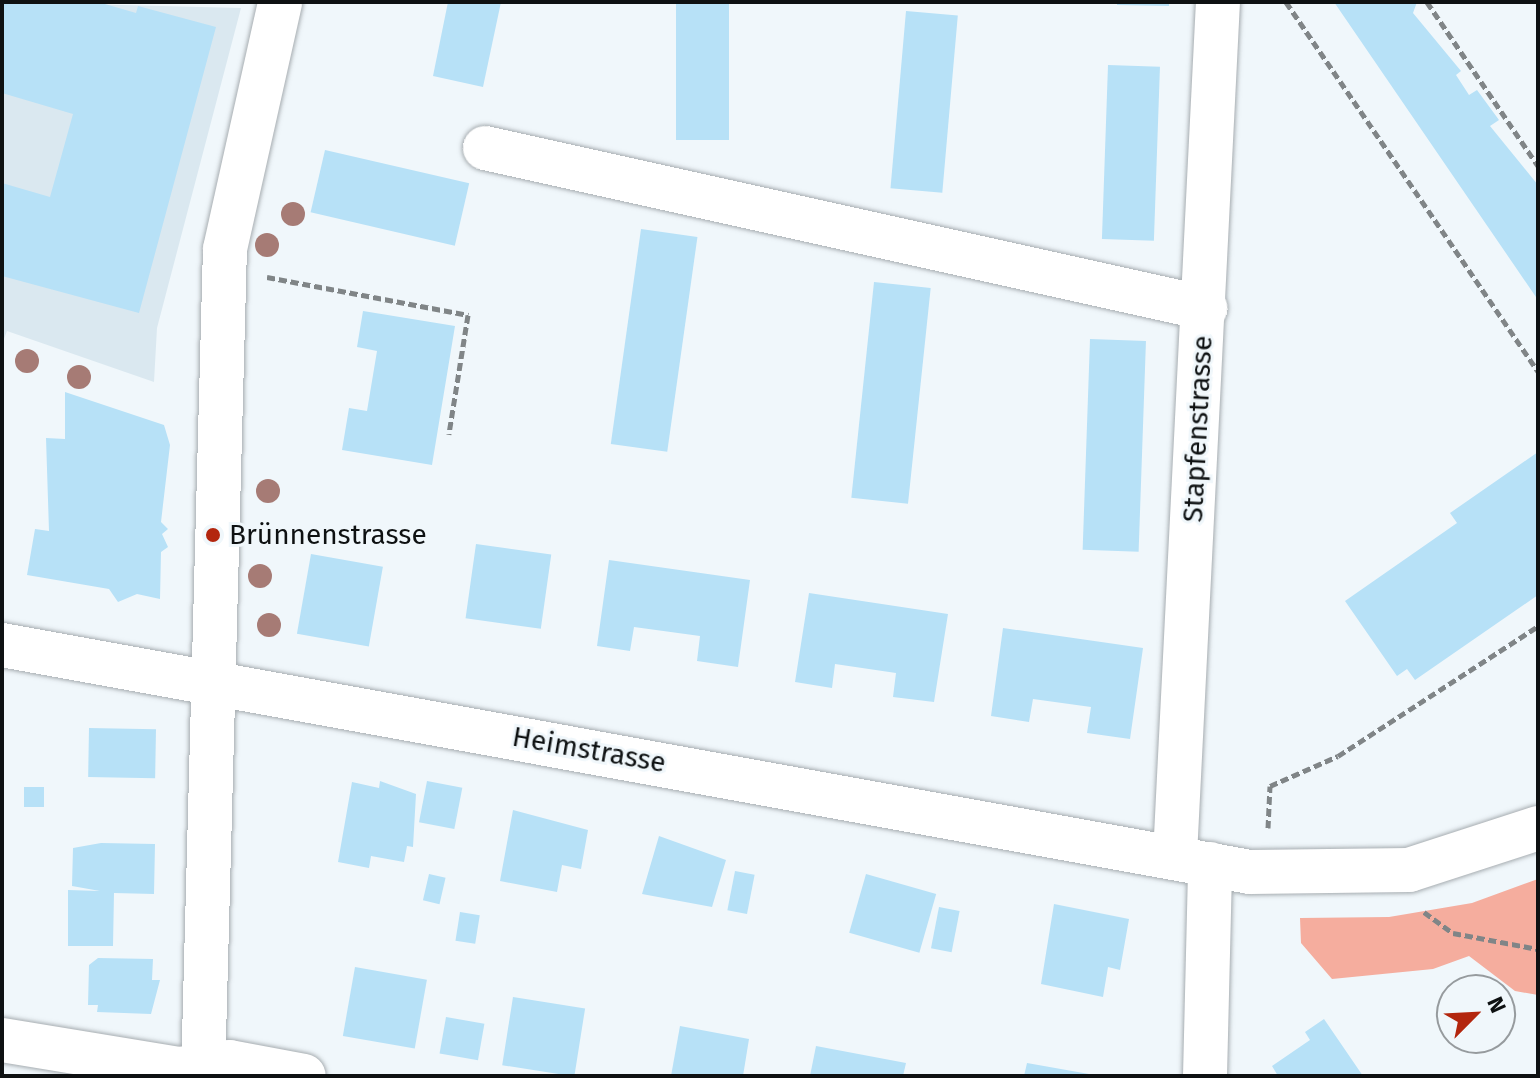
<!DOCTYPE html>
<meta charset="utf-8">
<style>
body{margin:0}
#map{position:relative;width:1540px;height:1078px;overflow:hidden;background:#f0f7fb;font-family:"Fira Sans",sans-serif}
div>[style]{position:absolute}
.built>*{inset:0;background:#dae8f0}
.forest>*{inset:0;background:#f5ad9e}
.building>*{inset:0;background:#b7e1f7;transform-origin:0 0}
.path>*{height:5px;margin-top:-2.5px;transform-origin:0;background:repeating-linear-gradient(90deg,#808587 0 8px,transparent 0 12px)}
.roads{filter:drop-shadow(0 0 2px #a7adb1) drop-shadow(0 0 2px #a7adb1)}
.minor>*{height:44px;margin:-22px;padding:0 22px;transform-origin:22px;border-radius:22px;background:#fff}
.trees>*{width:24px;height:24px;margin:-12px;border-radius:50%;background:#a67b75}
.dots>*{width:22px;height:22px;translate:-50% -50%;box-sizing:border-box;border:4px solid #f0f7fb;border-radius:50%}
span{translate:-50% -50%;white-space:nowrap;text-align:center;line-height:1.15;-webkit-text-stroke:6px #f0f7fb;paint-order:stroke}
.street-label{font-size:28px;color:#0e1112}
.poi-label{font-size:28px;color:#0e1112}
.left{translate:0 -50%;text-align:left}
.frame{position:absolute;inset:0;border:4px solid #0e1112;pointer-events:none}
.north{position:absolute;left:1436px;top:974px;width:80px;height:80px;box-sizing:border-box;background:#f0f7fb;border:2px solid #969b9e;border-radius:50%;rotate:66deg;font-size:22px;font-weight:700;line-height:32px;text-align:center;color:#0e1112}
.north::after{content:'';display:block;margin:auto;width:28px;height:36px;background:#b3260e;clip-path:polygon(50% 0,100% 100%,50% 72%,0 100%)}
</style>
<div id="map">
<div class="built">
<div style="clip-path:polygon(2px 2px,241px 8px,157px 328px,154px 382px,7px 331px,2px 344px)"></div>
</div>
<div class="forest">
<div style="clip-path:polygon(1538px 879px,1538px 995px,1515px 991px,1469px 956px,1433px 969px,1332px 979px,1301px 943px,1300px 918px,1389px 917px,1472px 903px)"></div>
</div>
<div class="building">
<div style="clip-path:polygon(2px 2px,98px 2px,136px 13px,138px 6px,216px 27px,139px 313px,2px 276px,2px 183px,50px 197px,73px 114px,2px 93px)"></div>
<div style="clip-path:polygon(448px 2px,501px 2px,483px 87px,433px 76px)"></div>
<div style="left:676px;top:2px;width:53px;height:138px"></div>
<div style="clip-path:polygon(1117px 2px,1169px 2px,1169px 6px,1117px 5px)"></div>
<div style="clip-path:polygon(1334px 2px,1417px 2px,1413px 13px,1461px 71px,1456px 75px,1469px 95px,1477px 90px,1499px 120px,1490px 126px,1538px 185px,1538px 300px)"></div>
<div style="left:906px;top:11px;width:52px;height:178px;rotate:5deg"></div>
<div style="left:1108px;top:65px;width:52px;height:174px;rotate:2deg"></div>
<div style="left:325px;top:150px;width:148px;height:64px;rotate:13deg"></div>
<div style="left:641px;top:229px;width:57px;height:217px;rotate:8deg"></div>
<div style="left:874px;top:282px;width:57px;height:217px;rotate:6deg"></div>
<div style="clip-path:polygon(363px 311px,455px 326px,432px 465px,342px 450px,349px 408px,367px 411px,377px 351px,357px 347px)"></div>
<div style="left:1090px;top:339px;width:56px;height:211px;rotate:2deg"></div>
<div style="clip-path:polygon(65px 392px,164px 425px,170px 445px,161px 522px,168px 529px,162px 534px,168px 547px,161px 552px,160px 599px,137px 594px,118px 602px,109px 589px,27px 575px,35px 529px,49px 531px,46px 438px,65px 439px)"></div>
<div style="clip-path:polygon(1538px 452px,1538px 595px,1415px 680px,1407px 669px,1397px 676px,1345px 601px,1457px 523px,1450px 513px)"></div>
<div style="left:476px;top:544px;width:76px;height:75px;rotate:8deg"></div>
<div style="left:311px;top:554px;width:73px;height:81px;rotate:10deg"></div>
<div style="clip-path:polygon(609px 560px,750px 580px,738px 667px,697px 661px,700px 636px,634px 627px,630px 651px,597px 646px)"></div>
<div style="clip-path:polygon(809px 593px,948px 614px,934px 702px,893px 697px,896px 673px,835px 664px,832px 688px,795px 682px)"></div>
<div style="clip-path:polygon(1003px 628px,1143px 648px,1130px 739px,1087px 733px,1091px 707px,1033px 699px,1029px 722px,991px 716px)"></div>
<div style="left:89px;top:728px;width:67px;height:49px;rotate:1deg"></div>
<div style="clip-path:polygon(380px 781px,416px 794px,413px 847px,407px 846px,404px 862px,371px 856px,369px 868px,338px 862px,352px 782px,379px 788px)"></div>
<div style="left:427px;top:781px;width:36px;height:42px;rotate:11deg"></div>
<div style="left:24px;top:787px;width:20px;height:20px"></div>
<div style="clip-path:polygon(513px 810px,588px 830px,581px 869px,562px 865px,557px 892px,500px 881px)"></div>
<div style="clip-path:polygon(659px 836px,726px 860px,712px 907px,642px 894px)"></div>
<div style="clip-path:polygon(101px 843px,155px 844px,154px 894px,114px 893px,113px 946px,68px 946px,68px 890px,100px 891px,72px 886px,73px 848px)"></div>
<div style="left:735px;top:871px;width:20px;height:40px;rotate:11deg"></div>
<div style="left:429px;top:874px;width:17px;height:27px;rotate:13deg"></div>
<div style="left:866px;top:874px;width:73px;height:61px;rotate:16deg"></div>
<div style="clip-path:polygon(1054px 904px,1129px 919px,1120px 970px,1108px 967px,1103px 997px,1041px 984px)"></div>
<div style="left:939px;top:907px;width:21px;height:42px;rotate:11deg"></div>
<div style="left:460px;top:912px;width:20px;height:29px;rotate:9deg"></div>
<div style="clip-path:polygon(98px 958px,153px 959px,152px 980px,160px 980px,151px 1014px,97px 1012px,98px 1005px,88px 1005px,89px 965px)"></div>
<div style="left:355px;top:967px;width:73px;height:70px;rotate:10deg"></div>
<div style="left:513px;top:997px;width:73px;height:69px;rotate:9deg"></div>
<div style="left:446px;top:1017px;width:39px;height:37px;rotate:10deg"></div>
<div style="clip-path:polygon(1324px 1019px,1363px 1076px,1278px 1076px,1272px 1066px,1310px 1040px,1305px 1032px)"></div>
<div style="clip-path:polygon(680px 1026px,749px 1039px,743px 1076px,671px 1076px)"></div>
<div style="clip-path:polygon(816px 1046px,906px 1063px,903px 1076px,810px 1076px)"></div>
<div style="clip-path:polygon(1027px 1063px,1089px 1074px,1089px 1076px,1024px 1076px)"></div>
</div>
<div class="path">
<div style="left:1286px;top:2px;width:447px;rotate:55.7deg"></div>
<div style="left:1427px;top:2px;width:198px;rotate:55.9deg"></div>
<div style="left:267px;top:277px;width:205px;rotate:10.7deg"></div>
<div style="left:468px;top:315px;width:121px;rotate:99.1deg"></div>
<div style="left:1268px;top:828px;width:42px;rotate:-87.3deg"></div>
<div style="left:1270px;top:786px;width:74px;rotate:-23.8deg"></div>
<div style="left:1338px;top:756px;width:239px;rotate:-33deg"></div>
<div style="left:1424px;top:912px;width:36px;rotate:36deg"></div>
<div style="left:1453px;top:933px;width:86px;rotate:10.7deg"></div>
</div>
<div class="roads">
<div class="minor">
<div style="left:485px;top:148px;width:738px;rotate:12.53deg"></div>
<div style="left:2px;top:645px;width:1268px;rotate:10.31deg"></div>
<div style="left:1250px;top:872px;width:159px;rotate:-0.7deg"></div>
<div style="left:1409px;top:870px;width:136px;rotate:-18deg"></div>
<div style="left:1175px;top:856px;width:855px;rotate:-87.12deg"></div>
<div style="left:2px;top:1040px;width:179px;rotate:9.3deg"></div>
<div style="left:179px;top:1069px;width:51px;rotate:-7.8deg"></div>
<div style="left:230px;top:1062px;width:75px;rotate:10.7deg"></div>
<div style="left:203px;top:1076px;width:827px;rotate:-88.48deg"></div>
<div style="left:225px;top:249px;width:253px;rotate:-77.4deg"></div>
<div style="left:1205px;top:1076px;width:212px;rotate:-88.6deg"></div>
</div>
</div>
<div class="trees">
<div style="left:293px;top:214px"></div>
<div style="left:267px;top:245px"></div>
<div style="left:27px;top:361px"></div>
<div style="left:79px;top:377px"></div>
<div style="left:268px;top:491px"></div>
<div style="left:260px;top:576px"></div>
<div style="left:269px;top:625px"></div>
</div>
<div class="dots">
<div style="left:213px;top:535px;background:#b3260e"></div>
</div>
<div class="street-label">
<span style="left:1198px;top:429px;rotate:-87deg">Stapfenstrasse</span>
<span style="left:589px;top:750px;rotate:10deg">Heimstrasse</span>
</div>
<div class="poi-label">
<span class="left" style="left:229px;top:535px">Brünnenstrasse</span>
</div>
<div class="frame"></div>
<div class="north">N</div>
</div>
